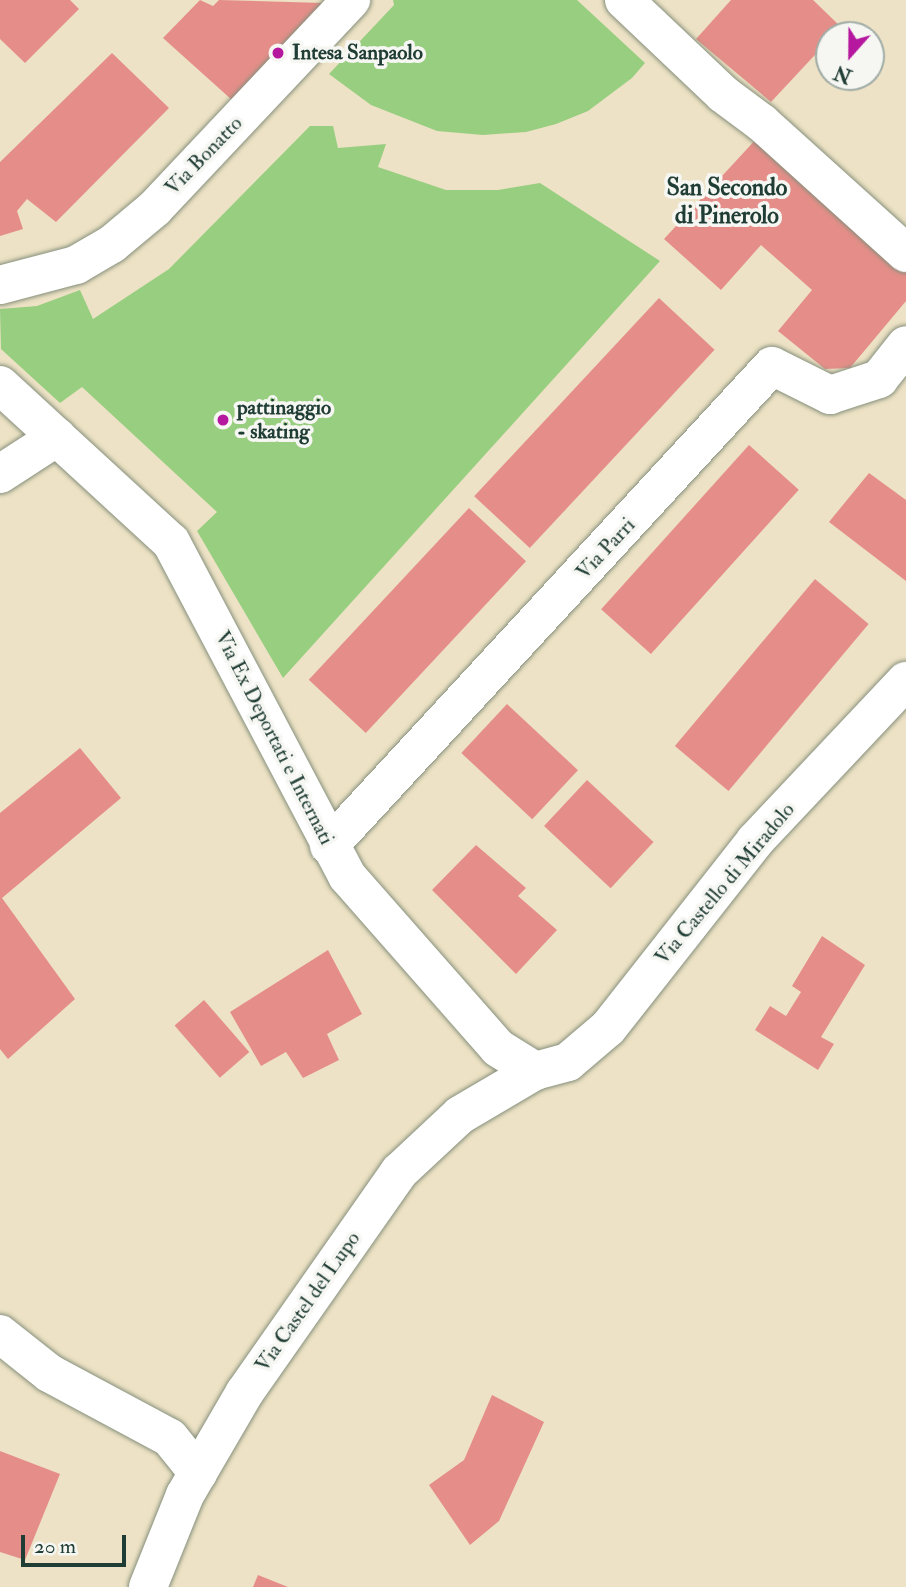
<!DOCTYPE html>
<style>
body{margin:0}
#map{position:relative;width:906px;height:1587px;overflow:hidden;background:#ede2c5;font-family:"IM FELL Double Pica",serif}
div>[style]{position:absolute}
.green>*{inset:0;background:#98ce80}
.building>*{inset:0;background:#e58e89;transform-origin:0 0}
.roads{filter:drop-shadow(0 0 2px #86907c) drop-shadow(0 0 2px #86907c)}
.minor>*{height:38px;margin:-19px;padding:0 19px;transform-origin:19px;border-radius:19px;background:#fff}
.dots>*{width:19px;height:19px;translate:-50% -50%;box-sizing:border-box;border:4px solid #f6f6f2;border-radius:50%}
span{translate:-50% -50%;white-space:nowrap;text-align:center;line-height:1.15;-webkit-text-stroke:7px #f6f6f2;paint-order:stroke}
.poi-label{font-size:21px;color:#1f3d34;font-weight:700}
.left{translate:0 -50%;text-align:left}
.street-label{font-size:21px;color:#1f3d34}
.quarter-label{font-size:24px;color:#1f3d34;font-weight:700}
.north{position:absolute;left:815px;top:21px;width:70px;height:70px;box-sizing:border-box;background:#f6f6f2;border:2px solid #a0aca6;border-radius:50%;rotate:201deg;font-size:19px;font-weight:700;line-height:28px;text-align:center;color:#1f3d34}
.north::after{content:'';display:block;margin:auto;width:24px;height:32px;background:#b5179e;clip-path:polygon(50% 0,100% 100%,50% 72%,0 100%)}
.scale{position:absolute;left:21px;top:1535px;width:105px;height:32px;box-sizing:border-box;border:4px solid #1f3d34;border-top:0;padding-left:9px;font-size:21px;line-height:24px;white-space:nowrap;color:#1f3d34;-webkit-text-stroke:5px #f6f6f2;paint-order:stroke}
</style>
<div id="map">
<div class="green">
<div style="clip-path:polygon(393px 0,577px 0,645px 63px,632px 78px,588px 111px,556px 124px,526px 132px,483px 135px,437px 131px,371px 105px,329px 74px,394px 5px)"></div>
<div style="clip-path:polygon(310px 126px,333px 126px,338px 148px,386px 144px,378px 167px,446px 190px,498px 190px,540px 183px,660px 261px,283px 678px,197px 531px,217px 512px,82px 387px,60px 403px,1px 349px,0 309px,37px 306px,80px 290px,93px 319px,169px 269px)"></div>
</div>
<div class="building">
<div style="clip-path:polygon(0 0,70px 0,79px 9px,25px 63px,0 39px)"></div>
<div style="clip-path:polygon(200px 0,213px 6px,219px 0,324px 3px,232px 100px,163px 38px)"></div>
<div style="clip-path:polygon(731px 0,813px 0,841px 27px,771px 102px,696px 39px)"></div>
<div style="clip-path:polygon(112px 53px,169px 108px,56px 222px,27px 199px,17px 211px,23px 229px,0 236px,0 162px)"></div>
<div style="clip-path:polygon(758px 137px,906px 272px,906px 301px,850px 368px,825px 369px,778px 331px,812px 290px,761px 245px,721px 290px,664px 239px)"></div>
<div style="left:659px;top:298px;width:76px;height:271px;rotate:43deg"></div>
<div style="left:749px;top:445px;width:67px;height:221px;rotate:42deg"></div>
<div style="clip-path:polygon(869px 473px,906px 500px,906px 581px,829px 522px)"></div>
<div style="left:469px;top:508px;width:78px;height:235px;rotate:43deg"></div>
<div style="left:815px;top:579px;width:70px;height:218px;rotate:40deg"></div>
<div style="left:507px;top:704px;width:97px;height:67px;rotate:43deg"></div>
<div style="clip-path:polygon(80px 748px,121px 798px,2px 898px,75px 999px,8px 1059px,0 1049px,0 813px)"></div>
<div style="left:587px;top:780px;width:91px;height:63px;rotate:43deg"></div>
<div style="clip-path:polygon(476px 845px,526px 888px,518px 896px,557px 930px,516px 974px,432px 890px)"></div>
<div style="clip-path:polygon(822px 936px,865px 965px,821px 1037px,834px 1044px,818px 1070px,755px 1030px,770px 1006px,786px 1016px,801px 992px,792px 986px)"></div>
<div style="clip-path:polygon(328px 950px,362px 1014px,327px 1034px,339px 1060px,303px 1078px,286px 1052px,261px 1066px,230px 1012px)"></div>
<div style="left:204px;top:1000px;width:69px;height:39px;rotate:49deg"></div>
<div style="clip-path:polygon(492px 1395px,544px 1422px,499px 1521px,470px 1545px,429px 1485px,464px 1460px)"></div>
<div style="clip-path:polygon(0 1451px,60px 1474px,25px 1560px,0 1552px)"></div>
<div style="clip-path:polygon(258px 1575px,288px 1587px,253px 1587px)"></div>
</div>
<div class="roads">
<div class="minor">
<div style="left:624px;top:0;width:137px;rotate:43.5deg"></div>
<div style="left:723px;top:94px;width:49px;rotate:36.6deg"></div>
<div style="left:762px;top:123px;width:194px;rotate:42.1deg"></div>
<div style="left:0;top:285px;width:79px;rotate:-14.7deg"></div>
<div style="left:76px;top:265px;width:42px;rotate:-30.3deg"></div>
<div style="left:112px;top:244px;width:56px;rotate:-39.9deg"></div>
<div style="left:155px;top:208px;width:286px;rotate:-46.7deg"></div>
<div style="left:0;top:385px;width:232px;rotate:42.6deg"></div>
<div style="left:171px;top:542px;width:378px;rotate:62.2deg"></div>
<div style="left:347px;top:876px;width:229px;rotate:48.7deg"></div>
<div style="left:498px;top:1048px;width:44px;rotate:31.9deg"></div>
<div style="left:0;top:474px;width:68px;rotate:-33deg"></div>
<div style="left:329px;top:846px;width:653px;rotate:-47.3deg"></div>
<div style="left:772px;top:366px;width:65px;rotate:26.6deg"></div>
<div style="left:830px;top:395px;width:52px;rotate:-18.1deg"></div>
<div style="left:879px;top:379px;width:43px;rotate:-51.5deg"></div>
<div style="left:0;top:1334px;width:63px;rotate:38.5deg"></div>
<div style="left:49px;top:1373px;width:137px;rotate:28.2deg"></div>
<div style="left:170px;top:1438px;width:45px;rotate:51.3deg"></div>
<div style="left:148px;top:1587px;width:99px;rotate:-68.1deg"></div>
<div style="left:185px;top:1495px;width:119px;rotate:-59.8deg"></div>
<div style="left:245px;top:1392px;width:269px;rotate:-55deg"></div>
<div style="left:399px;top:1172px;width:83px;rotate:-43.1deg"></div>
<div style="left:460px;top:1115px;width:87px;rotate:-30.4deg"></div>
<div style="left:535px;top:1071px;width:34px;rotate:-15deg"></div>
<div style="left:568px;top:1062px;width:52px;rotate:-40.4deg"></div>
<div style="left:608px;top:1028px;width:238px;rotate:-51.8deg"></div>
<div style="left:755px;top:841px;width:220px;rotate:-46.7deg"></div>
</div>
</div>
<div class="dots">
<div style="left:278px;top:53px;background:#b5179e"></div>
<div style="left:223px;top:420px;background:#b5179e"></div>
</div>
<div class="poi-label">
<span class="left" style="left:292px;top:53px">Intesa Sanpaolo</span>
<span class="left" style="left:237px;top:420px">pattinaggio<br>- skating</span>
</div>
<div class="street-label">
<span style="left:204px;top:156px;rotate:-46deg">Via Bonatto</span>
<span style="left:606px;top:549px;rotate:-47deg">Via Parri</span>
<span style="left:274px;top:738px;rotate:63deg">Via Ex Deportati e Internati</span>
<span style="left:725px;top:884px;rotate:-50deg">Via Castello di Miradolo</span>
<span style="left:308px;top:1302px;rotate:-55deg">Via Castel del Lupo</span>
</div>
<div class="quarter-label">
<span style="left:727px;top:202px">San Secondo<br>di Pinerolo</span>
</div>
<div class="north">N</div>
<div class="scale">20 m</div>
</div>
